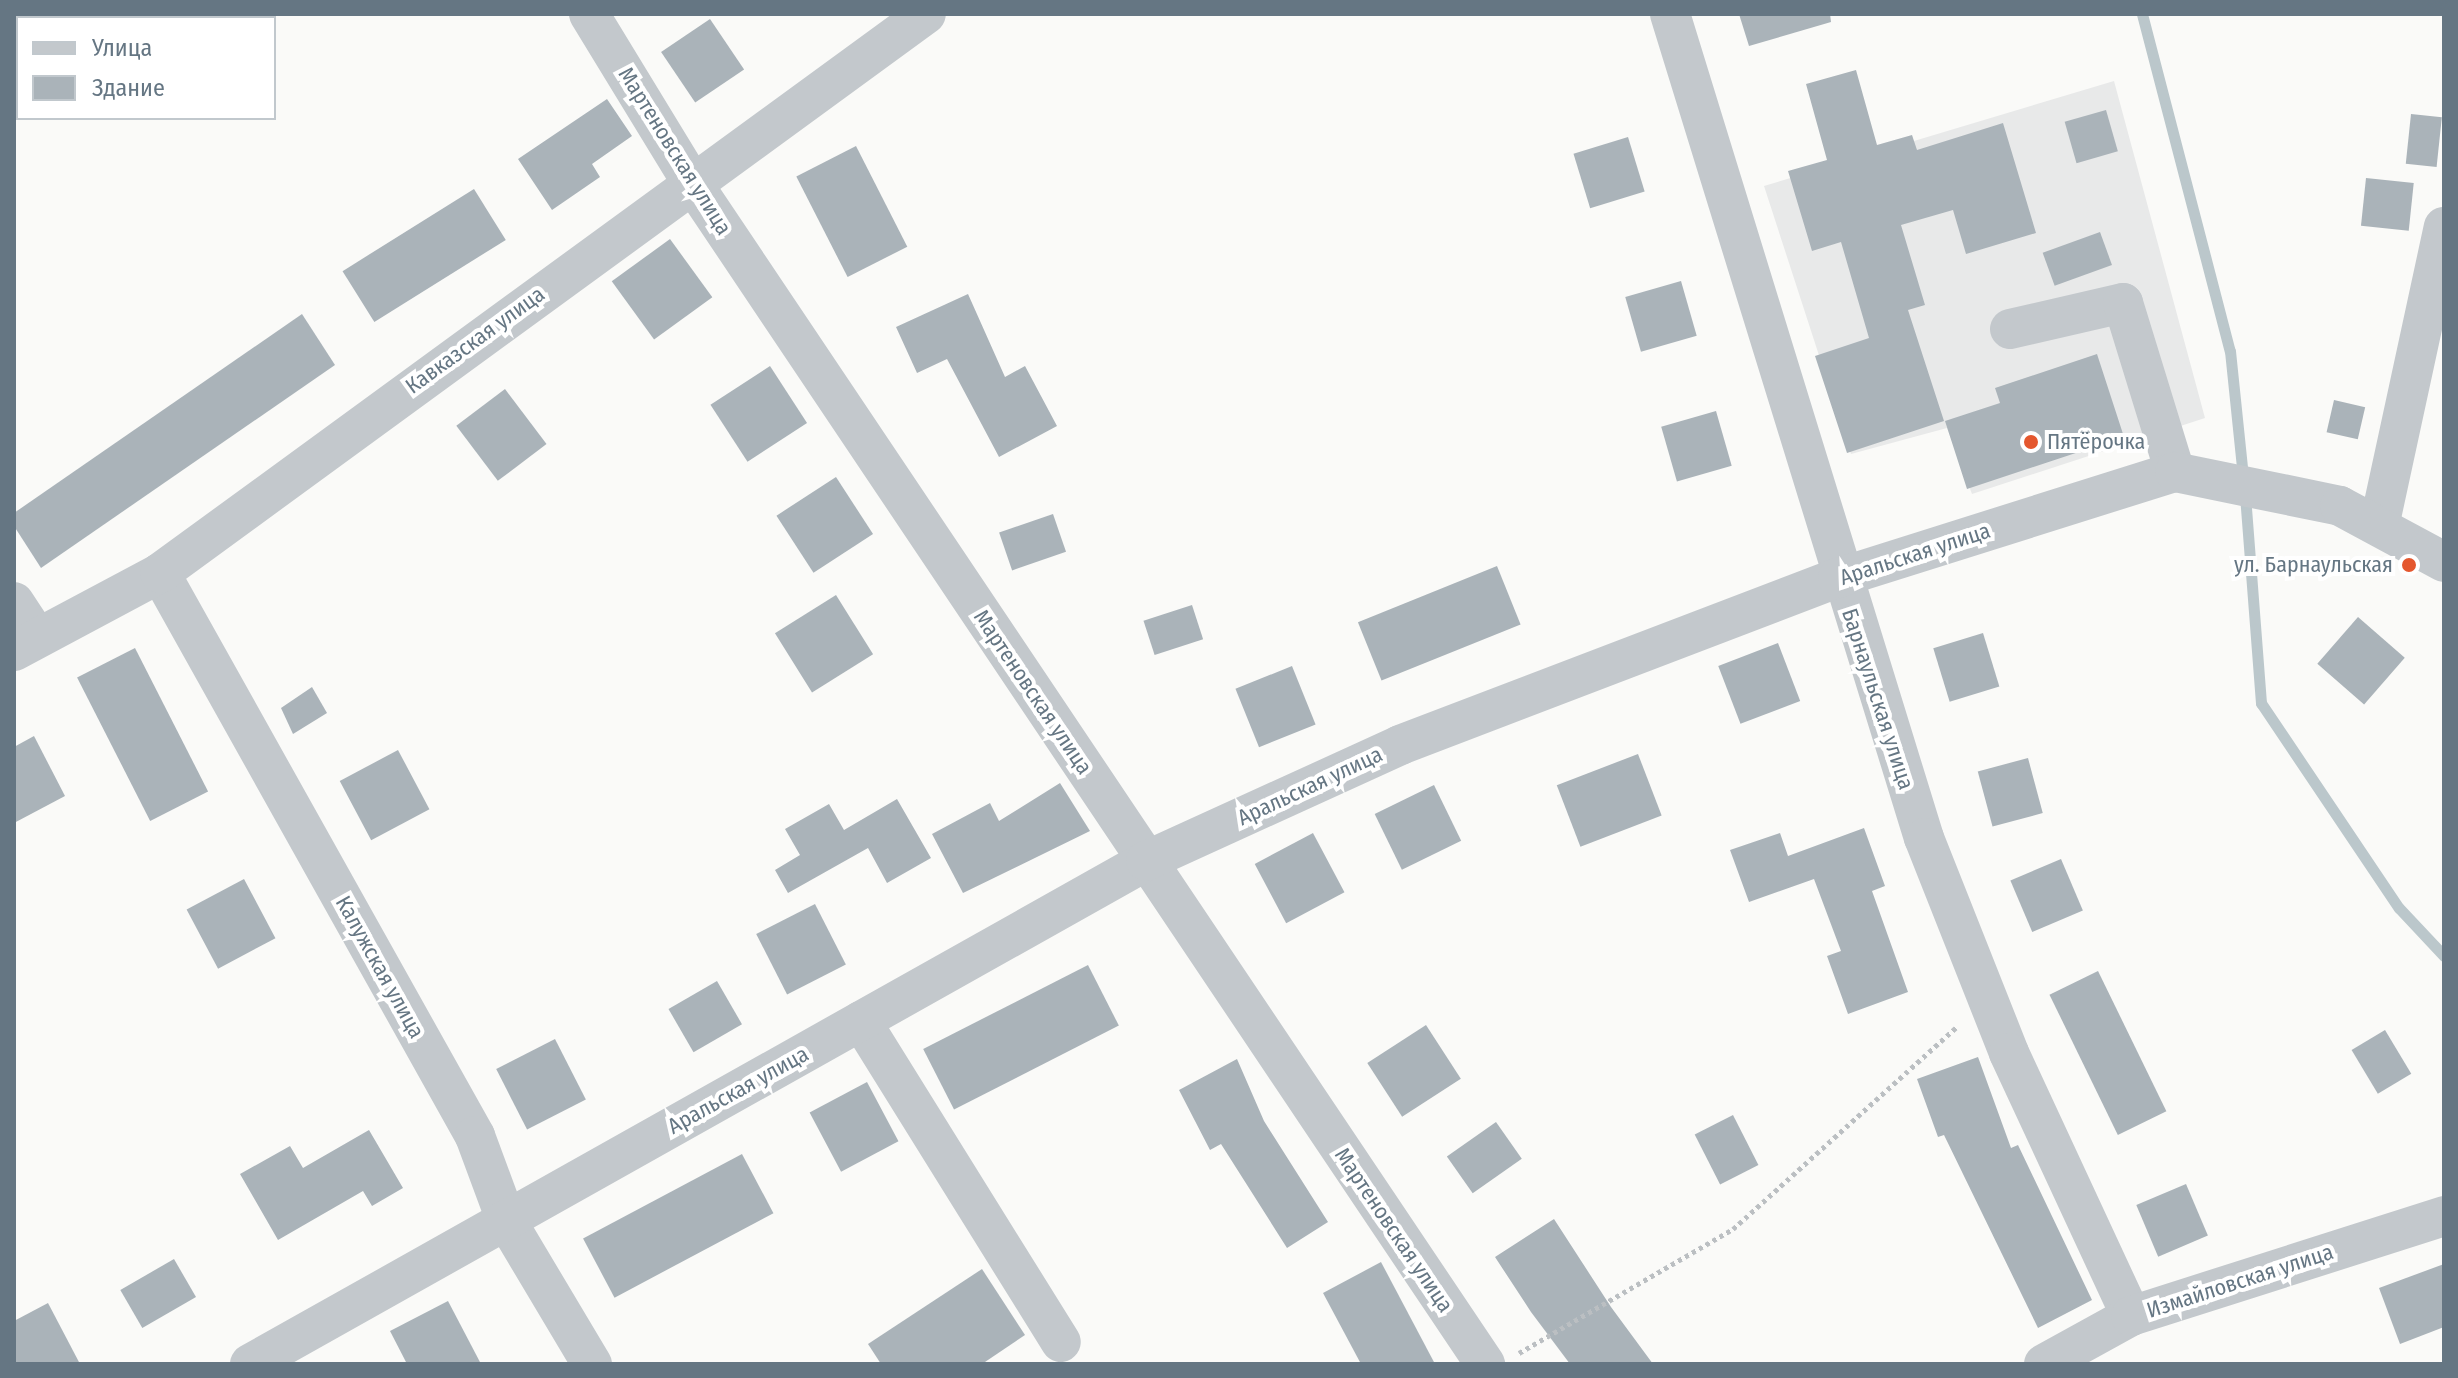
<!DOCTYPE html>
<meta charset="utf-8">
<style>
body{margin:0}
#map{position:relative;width:2458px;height:1378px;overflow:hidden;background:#fafaf8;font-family:"Fira Sans Condensed",sans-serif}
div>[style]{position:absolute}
.built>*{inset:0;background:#e8e9e9}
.stream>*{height:11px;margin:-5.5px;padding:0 5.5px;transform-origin:5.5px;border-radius:5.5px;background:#bbc7cb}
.building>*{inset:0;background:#aab3b9;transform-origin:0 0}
.path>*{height:5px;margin-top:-2.5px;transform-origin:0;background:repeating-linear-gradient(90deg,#bbbfc2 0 4px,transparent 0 8px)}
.minor>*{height:40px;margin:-20px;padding:0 20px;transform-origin:20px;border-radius:20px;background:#c3c8cc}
.dots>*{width:22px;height:22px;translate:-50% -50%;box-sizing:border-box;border:4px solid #fff;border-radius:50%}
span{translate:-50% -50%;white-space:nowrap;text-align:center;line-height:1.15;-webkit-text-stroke:8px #fff;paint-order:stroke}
.street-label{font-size:22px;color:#657683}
.poi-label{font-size:22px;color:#657683}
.left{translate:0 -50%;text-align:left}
.right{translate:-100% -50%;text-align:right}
.frame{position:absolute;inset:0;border:16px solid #657683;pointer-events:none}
.legend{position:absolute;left:16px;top:16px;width:260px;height:104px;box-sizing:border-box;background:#fff;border:2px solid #c1c8cd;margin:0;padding:10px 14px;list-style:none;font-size:24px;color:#657683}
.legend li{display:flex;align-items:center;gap:16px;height:40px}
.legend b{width:40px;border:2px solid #c1c8cd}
</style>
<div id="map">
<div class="built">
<div style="clip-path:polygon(2114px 81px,2205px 418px,1972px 494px,1947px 428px,1851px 454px,1764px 186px)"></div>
</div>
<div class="stream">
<div style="left:2142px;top:14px;width:348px;rotate:75.4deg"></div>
<div style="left:2230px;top:351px;width:127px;rotate:84.1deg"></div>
<div style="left:2245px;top:495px;width:209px;rotate:85.6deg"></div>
<div style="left:2261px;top:703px;width:247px;rotate:56.1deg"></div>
<div style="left:2399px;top:908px;width:66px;rotate:46.8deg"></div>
</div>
<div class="building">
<div style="clip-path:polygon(1739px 14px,1830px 14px,1831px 22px,1749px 46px)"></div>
<div style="left:710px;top:19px;width:61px;height:59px;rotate:56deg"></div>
<div style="clip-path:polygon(1856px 70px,1877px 145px,1912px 135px,1917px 150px,2003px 123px,2036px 233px,1966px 254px,1953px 210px,1901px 225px,1925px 305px,1908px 310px,1944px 421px,1847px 453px,1815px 356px,1869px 338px,1841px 242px,1812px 251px,1788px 171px,1827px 160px,1806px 84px)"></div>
<div style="clip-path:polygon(607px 99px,632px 136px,592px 164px,600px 177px,552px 210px,518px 159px)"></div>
<div style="left:2106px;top:110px;width:43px;height:43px;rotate:74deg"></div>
<div style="left:2411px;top:114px;width:31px;height:50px;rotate:6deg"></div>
<div style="left:1628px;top:137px;width:57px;height:57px;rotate:73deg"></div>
<div style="left:856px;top:146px;width:113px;height:67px;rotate:63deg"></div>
<div style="left:2366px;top:178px;width:48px;height:48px;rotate:6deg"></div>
<div style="left:474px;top:189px;width:60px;height:155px;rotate:58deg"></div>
<div style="left:2100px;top:232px;width:35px;height:61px;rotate:70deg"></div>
<div style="left:670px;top:239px;width:72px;height:72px;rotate:54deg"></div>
<div style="left:1681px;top:281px;width:57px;height:58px;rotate:74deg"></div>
<div style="clip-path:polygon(968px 294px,1005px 377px,1025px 366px,1057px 426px,999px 457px,947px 359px,917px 373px,896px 327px)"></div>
<div style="clip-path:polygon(302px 314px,335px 365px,41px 568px,14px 526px,14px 513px)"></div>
<div style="clip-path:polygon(2097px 354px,2124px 437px,1967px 489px,1945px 421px,2000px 403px,1995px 388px)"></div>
<div style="left:770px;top:366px;width:68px;height:71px;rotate:57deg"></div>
<div style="left:505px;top:389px;width:69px;height:61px;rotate:53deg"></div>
<div style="left:2334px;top:400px;width:32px;height:33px;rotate:13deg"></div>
<div style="left:1716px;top:411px;width:57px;height:57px;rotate:74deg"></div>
<div style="left:836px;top:477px;width:68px;height:71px;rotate:57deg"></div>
<div style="left:1053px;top:514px;width:40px;height:57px;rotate:71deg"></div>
<div style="left:1497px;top:566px;width:63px;height:150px;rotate:68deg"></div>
<div style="left:836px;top:595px;width:70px;height:72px;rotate:58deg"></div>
<div style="left:1192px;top:605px;width:36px;height:51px;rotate:72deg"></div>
<div style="left:2358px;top:617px;width:62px;height:62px;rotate:41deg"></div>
<div style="left:1983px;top:633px;width:56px;height:52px;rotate:73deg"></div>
<div style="left:1778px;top:643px;width:62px;height:64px;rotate:69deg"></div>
<div style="left:135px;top:648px;width:161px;height:65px;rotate:63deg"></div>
<div style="left:1292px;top:666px;width:63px;height:61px;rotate:68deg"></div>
<div style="clip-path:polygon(312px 687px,327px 713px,293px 734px,281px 708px)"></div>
<div style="clip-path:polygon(34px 736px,65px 796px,14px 823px,14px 747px)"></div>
<div style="left:398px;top:750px;width:67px;height:66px;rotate:62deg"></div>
<div style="left:1638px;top:754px;width:66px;height:87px;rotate:69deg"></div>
<div style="left:2028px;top:758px;width:57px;height:52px;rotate:75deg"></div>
<div style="clip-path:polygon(1060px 783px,1090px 831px,963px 893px,932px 834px,990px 803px,999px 821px)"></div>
<div style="left:1434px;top:785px;width:62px;height:66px;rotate:64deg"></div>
<div style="clip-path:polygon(897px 799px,931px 858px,887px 883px,868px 848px,788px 893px,775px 870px,800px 855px,785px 829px,829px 804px,844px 830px)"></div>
<div style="clip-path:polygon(1864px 828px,1885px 886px,1872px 891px,1908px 992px,1848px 1014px,1827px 956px,1841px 951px,1814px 879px,1749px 902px,1730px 850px,1780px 833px,1788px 856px)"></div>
<div style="left:1313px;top:833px;width:67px;height:66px;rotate:62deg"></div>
<div style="left:2061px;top:859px;width:56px;height:55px;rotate:67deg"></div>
<div style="left:244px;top:879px;width:67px;height:65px;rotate:62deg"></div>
<div style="left:815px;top:904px;width:68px;height:66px;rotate:63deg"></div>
<div style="left:1088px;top:965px;width:68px;height:185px;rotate:63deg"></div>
<div style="left:2098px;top:971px;width:156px;height:54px;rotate:64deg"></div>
<div style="left:717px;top:981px;width:50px;height:56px;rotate:60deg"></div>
<div style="left:1426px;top:1025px;width:64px;height:70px;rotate:57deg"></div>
<div style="left:2385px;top:1030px;width:51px;height:39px;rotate:59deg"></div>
<div style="left:555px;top:1039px;width:68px;height:66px;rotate:63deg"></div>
<div style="clip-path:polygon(1978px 1057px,2011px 1148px,2018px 1145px,2092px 1300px,2038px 1328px,1944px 1135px,1938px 1137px,1917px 1079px)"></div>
<div style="clip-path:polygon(1237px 1059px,1264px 1121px,1328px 1222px,1287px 1248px,1221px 1144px,1210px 1150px,1179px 1090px)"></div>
<div style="left:867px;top:1082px;width:67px;height:65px;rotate:62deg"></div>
<div style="left:1733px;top:1115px;width:56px;height:43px;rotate:63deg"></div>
<div style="left:1496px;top:1122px;width:45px;height:60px;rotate:55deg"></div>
<div style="clip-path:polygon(369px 1130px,403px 1188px,372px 1206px,363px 1191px,278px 1240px,240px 1174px,290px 1146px,303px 1168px)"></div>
<div style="left:742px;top:1154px;width:67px;height:180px;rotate:62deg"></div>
<div style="left:2186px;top:1184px;width:56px;height:54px;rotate:67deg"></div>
<div style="clip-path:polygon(1554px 1219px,1611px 1307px,1653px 1364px,1570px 1364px,1531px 1312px,1495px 1257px)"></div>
<div style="left:174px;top:1259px;width:44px;height:62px;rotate:60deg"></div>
<div style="clip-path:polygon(1381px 1262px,1435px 1364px,1361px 1364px,1323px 1293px)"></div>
<div style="clip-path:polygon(2444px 1264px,2444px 1327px,2400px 1344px,2379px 1288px)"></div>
<div style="clip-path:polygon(982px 1269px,1025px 1335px,982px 1364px,881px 1364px,868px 1344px)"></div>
<div style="clip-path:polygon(448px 1301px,481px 1364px,407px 1364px,390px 1331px)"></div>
<div style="clip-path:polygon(48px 1303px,80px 1364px,14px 1364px,14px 1321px)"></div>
</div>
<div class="path">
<div style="left:1519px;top:1353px;width:247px;rotate:-30.1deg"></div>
<div style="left:1733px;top:1229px;width:303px;rotate:-42.1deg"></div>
</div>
<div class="minor">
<div style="left:589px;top:14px;width:196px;rotate:58.6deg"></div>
<div style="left:691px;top:181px;width:1425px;rotate:56.13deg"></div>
<div style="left:1670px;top:14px;width:862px;rotate:72.87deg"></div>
<div style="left:1924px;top:838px;width:231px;rotate:68.4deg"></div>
<div style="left:2009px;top:1053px;width:290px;rotate:65.1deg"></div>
<div style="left:18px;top:18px;width:8px;rotate:-30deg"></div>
<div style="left:2010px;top:329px;width:116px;rotate:-13deg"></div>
<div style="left:2123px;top:303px;width:177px;rotate:72.9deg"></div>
<div style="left:2380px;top:522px;width:302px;rotate:-77.8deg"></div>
<div style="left:160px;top:573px;width:645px;rotate:60.77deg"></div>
<div style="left:475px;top:1136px;width:90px;rotate:69.7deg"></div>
<div style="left:506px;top:1220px;width:168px;rotate:59.2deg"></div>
<div style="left:14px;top:602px;width:42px;rotate:56.7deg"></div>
<div style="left:14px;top:651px;width:166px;rotate:-28.1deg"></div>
<div style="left:160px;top:573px;width:948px;rotate:-36.12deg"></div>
<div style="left:861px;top:1021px;width:378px;rotate:58.1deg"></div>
<div style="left:250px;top:1364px;width:1028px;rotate:-29.31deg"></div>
<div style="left:1146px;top:861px;width:279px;rotate:-24.5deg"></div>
<div style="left:1400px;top:745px;width:469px;rotate:-20.9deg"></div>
<div style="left:1838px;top:578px;width:353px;rotate:-17.5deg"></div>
<div style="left:2175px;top:472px;width:168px;rotate:11.6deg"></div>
<div style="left:2340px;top:506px;width:118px;rotate:28.3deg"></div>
<div style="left:2044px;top:1364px;width:99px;rotate:-28.9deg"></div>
<div style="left:2131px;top:1316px;width:329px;rotate:-17.7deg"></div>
</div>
<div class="dots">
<div style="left:2031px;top:442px;background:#e4572e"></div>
<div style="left:2409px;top:565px;background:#e4572e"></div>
</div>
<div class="street-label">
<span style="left:675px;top:151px;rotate:58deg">Мартеновская улица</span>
<span style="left:475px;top:340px;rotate:-36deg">Кавказская улица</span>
<span style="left:1915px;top:554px;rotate:-18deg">Аральская улица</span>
<span style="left:1033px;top:692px;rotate:56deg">Мартеновская улица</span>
<span style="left:1878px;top:699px;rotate:72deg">Барнаульская улица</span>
<span style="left:1310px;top:786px;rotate:-25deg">Аральская улица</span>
<span style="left:380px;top:967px;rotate:61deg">Калужская улица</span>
<span style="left:738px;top:1090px;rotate:-29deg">Аральская улица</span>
<span style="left:1394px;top:1230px;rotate:56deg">Мартеновская улица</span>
<span style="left:2240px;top:1281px;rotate:-18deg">Измайловская улица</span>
</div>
<div class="poi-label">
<span class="left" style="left:2047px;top:442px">Пятёрочка</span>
<span class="right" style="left:2393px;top:565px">ул. Барнаульская</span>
</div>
<div class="frame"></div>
<ul class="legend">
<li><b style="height:10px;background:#c3c8cc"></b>Улица</li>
<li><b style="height:22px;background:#aab3b9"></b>Здание</li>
</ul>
</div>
